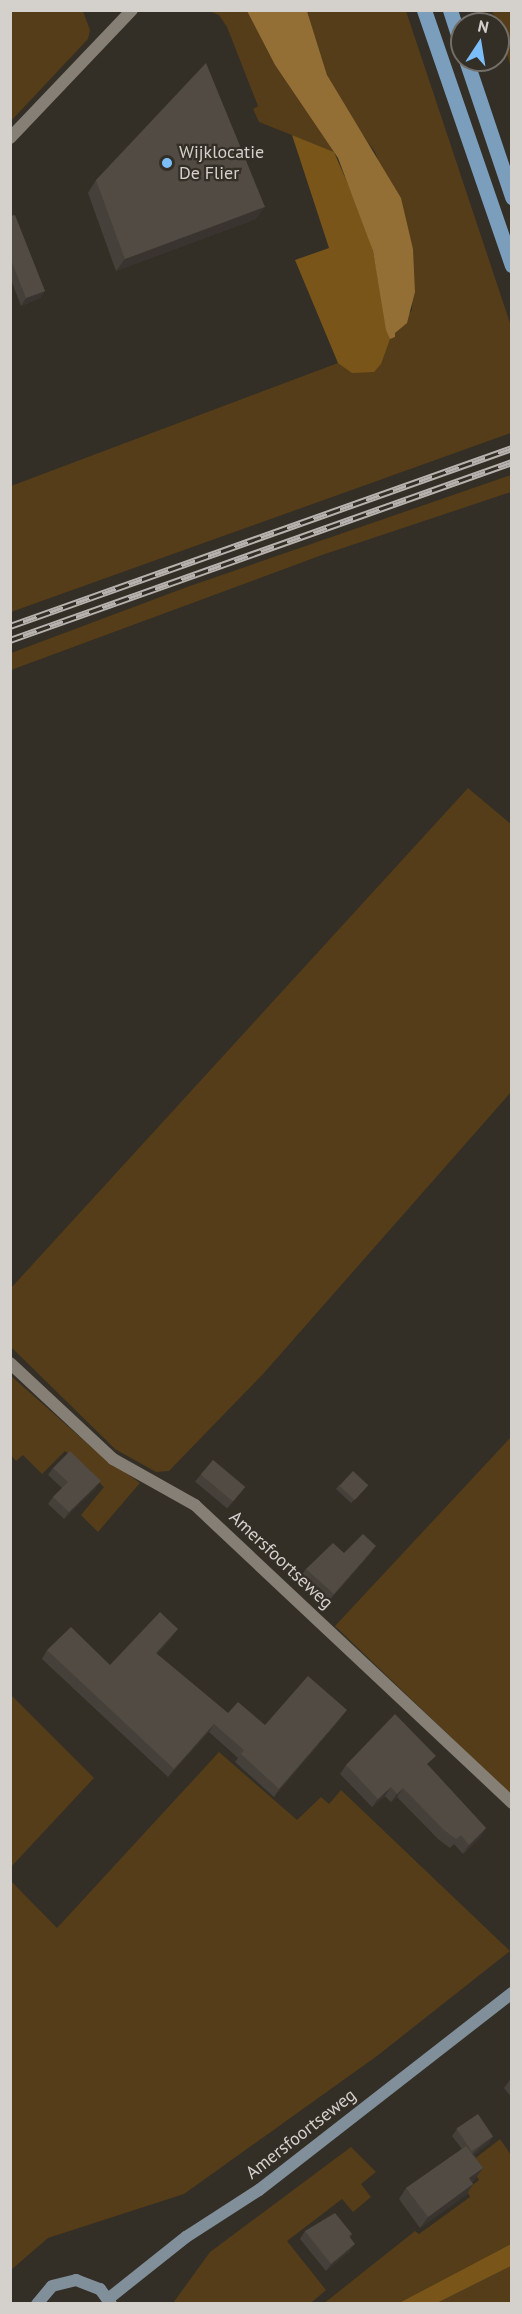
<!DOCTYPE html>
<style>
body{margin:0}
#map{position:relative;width:522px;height:2314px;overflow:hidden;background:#332e26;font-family:"PT Sans",sans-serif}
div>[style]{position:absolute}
.green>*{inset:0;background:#543d18}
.forest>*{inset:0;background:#795519}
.water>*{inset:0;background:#936e35}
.street>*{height:12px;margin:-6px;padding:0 6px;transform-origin:6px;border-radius:6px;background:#867f76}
.secondary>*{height:12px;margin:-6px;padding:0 6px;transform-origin:6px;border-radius:6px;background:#808f99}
.primary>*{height:15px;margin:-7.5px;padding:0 7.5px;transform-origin:7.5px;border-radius:7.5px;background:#7a9ebc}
.rail>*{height:7px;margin-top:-3.5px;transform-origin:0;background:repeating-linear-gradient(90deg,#332e26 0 14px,#b7b2ae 0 28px);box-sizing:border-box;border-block:2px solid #b7b2ae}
.wall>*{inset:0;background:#46403a;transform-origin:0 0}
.shaded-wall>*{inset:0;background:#39342f}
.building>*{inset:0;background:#514b43;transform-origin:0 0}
.dots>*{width:16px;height:16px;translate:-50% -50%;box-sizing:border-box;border:3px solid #332e26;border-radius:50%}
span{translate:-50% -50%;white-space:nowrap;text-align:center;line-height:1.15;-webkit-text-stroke:4.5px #332e26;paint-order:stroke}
.poi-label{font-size:18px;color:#d4d0cc}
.left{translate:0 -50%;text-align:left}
.street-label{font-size:18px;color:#d4d0cc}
.frame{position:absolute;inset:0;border:12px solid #d4d0cc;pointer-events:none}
.north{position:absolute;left:450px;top:12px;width:60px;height:60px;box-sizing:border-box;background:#332e26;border:2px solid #736f68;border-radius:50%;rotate:12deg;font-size:16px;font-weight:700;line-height:24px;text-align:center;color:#d4d0cc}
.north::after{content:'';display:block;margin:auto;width:21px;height:27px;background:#7cbef9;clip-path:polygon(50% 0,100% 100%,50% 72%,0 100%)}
</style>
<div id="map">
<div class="green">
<div style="clip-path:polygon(11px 10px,83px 11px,90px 30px,88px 39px,11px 121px)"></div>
<div style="clip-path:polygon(209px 11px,247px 11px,275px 65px,334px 152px,259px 122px,253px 109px,258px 106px,227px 27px,219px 15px)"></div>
<div style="clip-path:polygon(307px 11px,406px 11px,511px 326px,511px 433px,11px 612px,11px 486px,338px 363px,386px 323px,386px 330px,394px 333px,412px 310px,413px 249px,375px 152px,349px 116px,327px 75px)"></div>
<div style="clip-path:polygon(492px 11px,511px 11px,511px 68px,498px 24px)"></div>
<div style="clip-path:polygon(511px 475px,511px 492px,322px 555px,11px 670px,11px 653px,187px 587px)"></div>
<div style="clip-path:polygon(468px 788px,511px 824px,511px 1092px,264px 1373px,169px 1471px,156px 1472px,115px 1449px,11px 1347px,11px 1288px)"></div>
<div style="clip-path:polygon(10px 1375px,97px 1452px,140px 1483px,98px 1532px,81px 1515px,104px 1487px,65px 1451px,42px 1474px,23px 1455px,16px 1461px,11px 1455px)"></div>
<div style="clip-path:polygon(511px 1437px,511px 1795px,335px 1626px)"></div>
<div style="clip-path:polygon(10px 1694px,94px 1778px,11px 1867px,10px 1867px)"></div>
<div style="clip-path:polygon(219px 1752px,297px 1820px,321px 1797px,329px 1804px,341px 1790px,510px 1951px,377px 2056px,184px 2194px,48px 2238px,11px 2270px,11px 1881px,57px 1928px)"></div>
<div style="clip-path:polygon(500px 2139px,511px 2155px,511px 2244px,399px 2303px,323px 2304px,415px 2231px,419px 2234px,470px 2197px,466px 2190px,479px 2180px,468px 2164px)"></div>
<div style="clip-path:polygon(351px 2147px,376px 2172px,361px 2184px,371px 2197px,353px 2212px,342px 2199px,287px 2241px,326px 2290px,311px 2303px,173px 2303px,210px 2252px)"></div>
<div style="clip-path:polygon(511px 2266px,511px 2303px,437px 2303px)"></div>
</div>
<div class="forest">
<div style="clip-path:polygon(292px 135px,334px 152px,361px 214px,373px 251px,390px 339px,381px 364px,374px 372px,352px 373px,338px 363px,295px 260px,329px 248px)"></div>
<div style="clip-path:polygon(511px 2244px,511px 2266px,437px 2303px,399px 2303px)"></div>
</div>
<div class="water">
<div style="clip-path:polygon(247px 11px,307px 11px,327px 75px,401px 198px,413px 249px,415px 292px,407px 323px,395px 333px,395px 337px,390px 339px,386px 330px,373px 251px,338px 158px,275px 65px)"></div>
</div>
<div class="street">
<div style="left:10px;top:138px;width:177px;rotate:-46.4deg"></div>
<div style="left:10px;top:1363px;width:141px;rotate:43deg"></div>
<div style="left:113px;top:1459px;width:94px;rotate:29.3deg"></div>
<div style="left:195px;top:1505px;width:435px;rotate:43.2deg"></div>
</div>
<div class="secondary">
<div style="left:108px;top:2299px;width:100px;rotate:-38.5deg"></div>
<div style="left:186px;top:2237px;width:87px;rotate:-32.8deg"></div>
<div style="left:259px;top:2190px;width:321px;rotate:-37.9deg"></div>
<div style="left:37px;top:2304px;width:23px;rotate:-50deg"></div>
<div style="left:52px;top:2286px;width:25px;rotate:-14deg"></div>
<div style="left:76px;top:2280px;width:26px;rotate:21deg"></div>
<div style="left:100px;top:2289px;width:19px;rotate:54deg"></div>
</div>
<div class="primary">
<div style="left:424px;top:10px;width:270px;rotate:71deg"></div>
<div style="left:450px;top:10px;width:39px;rotate:72deg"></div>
<div style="left:466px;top:60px;width:145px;rotate:71.4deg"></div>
</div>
<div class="rail">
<div style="left:10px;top:626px;width:533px;rotate:-19.52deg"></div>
<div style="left:10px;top:640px;width:533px;rotate:-19.52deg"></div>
</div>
<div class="wall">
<div style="clip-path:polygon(96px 180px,256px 219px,116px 271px,88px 193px)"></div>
<div style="clip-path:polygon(10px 216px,45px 291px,40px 298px,21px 306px,10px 277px)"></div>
<div style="left:213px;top:1460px;width:42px;height:28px;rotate:40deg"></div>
<div style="clip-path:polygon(53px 1468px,96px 1488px,64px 1519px,48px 1504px,53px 1497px,62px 1488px,48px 1475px)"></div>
<div style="clip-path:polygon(339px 1485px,365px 1489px,351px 1503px,336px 1489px)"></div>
<div style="clip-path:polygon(344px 1553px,371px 1553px,329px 1601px,301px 1576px,306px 1569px)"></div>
<div style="clip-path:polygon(172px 1637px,157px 1654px,228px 1713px,265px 1725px,341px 1718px,274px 1797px,235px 1762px,238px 1758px,209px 1732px,168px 1777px,42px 1659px,47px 1650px,110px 1665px)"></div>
<div style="clip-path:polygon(346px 1765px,429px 1766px,486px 1828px,480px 1837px,463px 1854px,454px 1844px,450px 1848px,438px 1839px,397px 1797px,391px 1802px,385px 1796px,372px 1807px,340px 1774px)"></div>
<div style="clip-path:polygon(512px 2077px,512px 2098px,504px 2088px)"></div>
<div style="clip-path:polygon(457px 2129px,493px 2136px,488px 2144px,474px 2155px,483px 2168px,475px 2179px,472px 2182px,473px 2184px,466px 2195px,420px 2228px,399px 2199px,406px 2188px,462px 2149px,452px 2136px)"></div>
<div style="clip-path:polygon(305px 2231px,352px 2234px,350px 2237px,350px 2251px,326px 2271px,300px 2239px)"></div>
</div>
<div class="shaded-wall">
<div style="clip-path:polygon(265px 207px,256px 219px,116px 271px,125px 259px)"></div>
<div style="clip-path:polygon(45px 291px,40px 298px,21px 306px,26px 298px)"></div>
<div style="clip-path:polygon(101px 1481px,96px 1488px,64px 1519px,69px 1512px)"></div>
<div style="clip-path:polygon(376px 1546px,371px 1553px,329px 1601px,334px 1594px)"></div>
<div style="clip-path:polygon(178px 1629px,172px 1637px,150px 1661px,156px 1653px)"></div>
<div style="clip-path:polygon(347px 1710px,341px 1718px,274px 1797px,279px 1789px)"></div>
<div style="clip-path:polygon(214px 1724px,209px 1732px,168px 1777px,174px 1769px)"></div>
<div style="clip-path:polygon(391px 1787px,385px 1796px,372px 1807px,378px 1799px)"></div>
<div style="clip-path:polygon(403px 1788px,397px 1797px,391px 1802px,397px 1794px)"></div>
<div style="clip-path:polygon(486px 1828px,480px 1837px,463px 1854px,469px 1845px)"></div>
<div style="clip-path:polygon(493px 2136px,488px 2144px,469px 2159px,474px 2152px)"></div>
<div style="clip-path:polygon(483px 2168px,475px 2179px,461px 2189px,469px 2178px)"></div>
<div style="clip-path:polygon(473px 2184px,466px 2195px,420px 2228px,428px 2217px)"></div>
<div style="clip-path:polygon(355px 2244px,350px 2251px,326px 2271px,331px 2264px)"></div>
</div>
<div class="building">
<div style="clip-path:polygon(206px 63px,265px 207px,125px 259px,96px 180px)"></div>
<div style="clip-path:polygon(15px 215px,45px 291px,26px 298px,10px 257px,10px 216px)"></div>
<div style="clip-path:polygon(70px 1451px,101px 1481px,69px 1512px,53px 1497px,68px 1482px,53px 1468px)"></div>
<div style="left:213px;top:1460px;width:42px;height:19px;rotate:40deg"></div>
<div style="left:353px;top:1471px;width:21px;height:20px;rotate:43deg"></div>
<div style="clip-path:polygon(363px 1534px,376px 1546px,334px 1594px,306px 1569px,333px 1543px,344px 1553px)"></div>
<div style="clip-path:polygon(160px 1612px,178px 1629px,156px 1653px,228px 1713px,238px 1702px,265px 1725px,308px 1676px,347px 1710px,279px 1789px,241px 1754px,244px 1750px,214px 1724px,174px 1769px,47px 1650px,71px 1627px,110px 1665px)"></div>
<div style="clip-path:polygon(395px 1714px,436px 1756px,427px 1764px,486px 1828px,469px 1845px,461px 1835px,456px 1839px,444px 1830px,403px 1788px,397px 1794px,391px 1787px,378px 1799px,346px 1765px)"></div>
<div style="left:478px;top:2114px;width:27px;height:26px;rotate:56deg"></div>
<div style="clip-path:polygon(466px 2146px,483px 2168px,469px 2178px,473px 2184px,428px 2217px,406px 2188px)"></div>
<div style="clip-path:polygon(335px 2213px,352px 2234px,349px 2236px,355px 2244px,331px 2264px,305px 2231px)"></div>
</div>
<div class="dots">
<div style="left:167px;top:163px;background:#7cbef9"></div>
</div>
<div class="poi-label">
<span class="left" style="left:179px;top:163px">Wijklocatie<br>De Flier</span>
</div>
<div class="street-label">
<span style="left:281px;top:1560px;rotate:43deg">Amersfoortseweg</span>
<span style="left:301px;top:2134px;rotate:-38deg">Amersfoortseweg</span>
</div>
<div class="frame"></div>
<div class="north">N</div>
</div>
